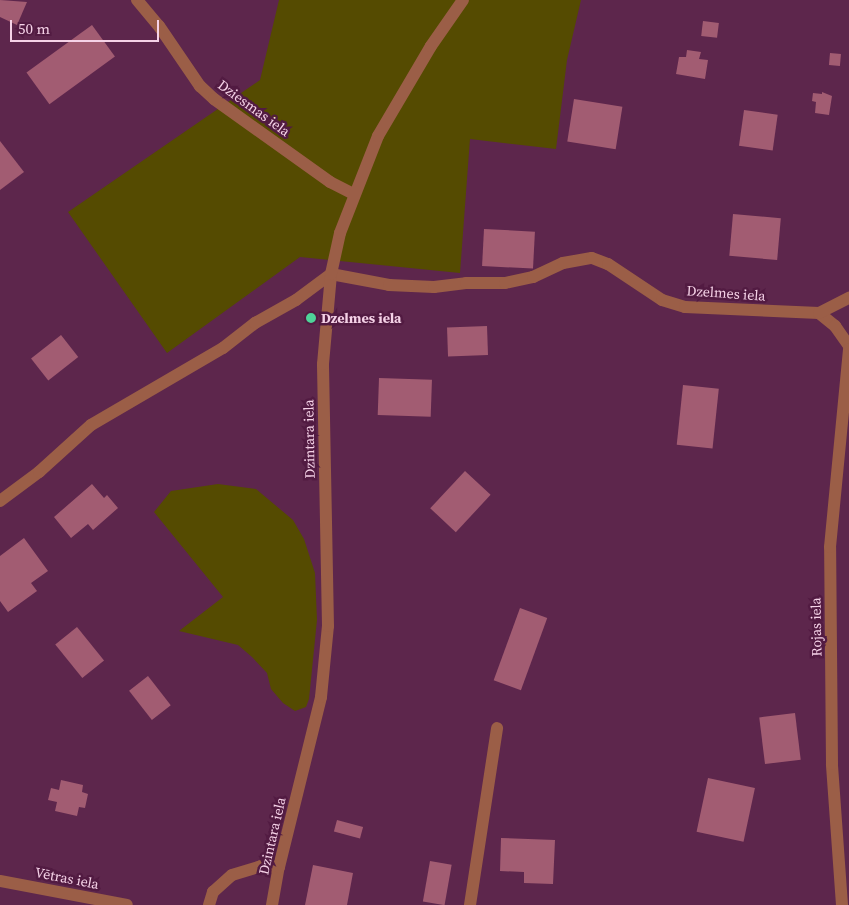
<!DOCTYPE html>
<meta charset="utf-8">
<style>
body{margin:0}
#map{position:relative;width:849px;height:905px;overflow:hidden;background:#5d264c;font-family:"Source Serif 4",serif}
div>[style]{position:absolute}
.green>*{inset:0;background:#554b01}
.building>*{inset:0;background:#a25c72;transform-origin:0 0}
.minor>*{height:12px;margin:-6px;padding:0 6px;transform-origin:6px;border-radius:6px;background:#9b5e47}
.dots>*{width:14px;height:14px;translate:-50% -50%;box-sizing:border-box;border:2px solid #521b42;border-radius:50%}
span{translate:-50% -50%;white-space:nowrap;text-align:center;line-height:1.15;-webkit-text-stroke:5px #521b42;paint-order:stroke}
.street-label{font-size:14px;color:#f5d2e7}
.poi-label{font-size:14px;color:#f5d2e7;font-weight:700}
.left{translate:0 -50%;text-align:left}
.scale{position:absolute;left:10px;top:20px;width:149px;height:22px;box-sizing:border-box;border:2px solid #f5d2e7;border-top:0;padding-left:6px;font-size:15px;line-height:18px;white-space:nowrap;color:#f5d2e7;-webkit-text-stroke:4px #521b42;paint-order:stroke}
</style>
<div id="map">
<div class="green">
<div style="clip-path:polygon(279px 0,581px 0,567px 60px,556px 149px,470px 139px,460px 273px,300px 257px,167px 353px,68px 212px,260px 80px)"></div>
<div style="clip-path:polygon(218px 484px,256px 489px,293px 520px,304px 539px,315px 573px,317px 620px,309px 699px,306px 707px,295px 711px,283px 703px,271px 689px,267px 673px,252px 657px,238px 645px,179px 631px,223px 597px,154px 512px,171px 491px)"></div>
</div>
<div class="building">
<div style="clip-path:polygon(0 0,27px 2px,17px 25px,0 17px)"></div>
<div style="left:703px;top:21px;width:16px;height:15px;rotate:7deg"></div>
<div style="left:92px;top:25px;width:39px;height:81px;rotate:54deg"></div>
<div style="clip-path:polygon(687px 50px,701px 52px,699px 59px,708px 60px,705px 79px,676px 74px,679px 57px,686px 57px)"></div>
<div style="left:830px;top:53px;width:11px;height:12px;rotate:5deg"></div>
<div style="clip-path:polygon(822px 92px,832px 96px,829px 115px,815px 113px,816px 102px,812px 101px,813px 93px,822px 94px)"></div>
<div style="left:574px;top:99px;width:49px;height:43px;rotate:9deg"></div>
<div style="left:744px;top:110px;width:34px;height:36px;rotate:8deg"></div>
<div style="clip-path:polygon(0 141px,24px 172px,0 190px)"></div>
<div style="left:733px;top:214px;width:48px;height:42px;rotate:5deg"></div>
<div style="left:484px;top:229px;width:51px;height:37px;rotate:3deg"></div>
<div style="left:487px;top:326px;width:29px;height:40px;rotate:88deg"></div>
<div style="left:61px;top:335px;width:28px;height:38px;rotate:52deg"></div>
<div style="left:379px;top:378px;width:53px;height:37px;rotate:2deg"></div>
<div style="left:683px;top:385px;width:36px;height:60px;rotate:6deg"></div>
<div style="left:465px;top:471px;width:35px;height:51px;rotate:43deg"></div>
<div style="clip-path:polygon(92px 484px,104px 498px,107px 495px,118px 508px,93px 530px,88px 524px,71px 538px,54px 517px)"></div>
<div style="clip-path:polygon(24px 538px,48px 571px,31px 583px,37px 591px,8px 612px,0 601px,0 556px)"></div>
<div style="left:520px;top:608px;width:29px;height:77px;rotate:20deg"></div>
<div style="left:77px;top:627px;width:43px;height:28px;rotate:51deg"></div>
<div style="left:148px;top:676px;width:37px;height:24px;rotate:52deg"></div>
<div style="left:795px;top:713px;width:47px;height:36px;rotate:83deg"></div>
<div style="left:708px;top:778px;width:48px;height:55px;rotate:12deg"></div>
<div style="clip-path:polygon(61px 780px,83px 785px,82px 792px,88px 794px,85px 808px,79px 807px,77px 816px,55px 811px,57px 802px,48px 800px,51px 788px,59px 790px)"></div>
<div style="left:337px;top:820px;width:27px;height:12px;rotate:15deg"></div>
<div style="clip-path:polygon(501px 838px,555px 840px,553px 884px,524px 883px,524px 872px,500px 871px)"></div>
<div style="left:430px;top:861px;width:22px;height:41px;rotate:10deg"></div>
<div style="clip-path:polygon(313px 865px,353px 873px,347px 905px,305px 905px)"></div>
</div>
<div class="minor">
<div style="left:137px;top:0;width:34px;rotate:50deg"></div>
<div style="left:159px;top:26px;width:73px;rotate:55.7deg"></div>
<div style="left:200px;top:86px;width:19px;rotate:43deg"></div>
<div style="left:214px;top:99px;width:143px;rotate:35.6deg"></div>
<div style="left:330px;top:182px;width:27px;rotate:27deg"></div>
<div style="left:819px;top:313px;width:21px;rotate:39deg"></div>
<div style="left:835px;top:326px;width:24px;rotate:55deg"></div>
<div style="left:0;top:501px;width:49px;rotate:-36.6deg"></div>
<div style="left:39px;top:472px;width:70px;rotate:-42.1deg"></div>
<div style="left:91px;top:425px;width:153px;rotate:-30.3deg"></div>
<div style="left:223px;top:348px;width:41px;rotate:-38deg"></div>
<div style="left:255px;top:323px;width:47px;rotate:-29.3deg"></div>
<div style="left:296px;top:300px;width:44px;rotate:-36.6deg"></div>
<div style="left:331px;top:274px;width:59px;rotate:10.7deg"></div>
<div style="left:389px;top:285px;width:45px;rotate:2.5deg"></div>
<div style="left:434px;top:287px;width:32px;rotate:-7deg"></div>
<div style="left:466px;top:283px;width:39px"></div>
<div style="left:505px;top:283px;width:29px;rotate:-12deg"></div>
<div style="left:533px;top:277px;width:33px;rotate:-25deg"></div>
<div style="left:563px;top:263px;width:29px;rotate:-10deg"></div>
<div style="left:592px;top:258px;width:17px;rotate:21deg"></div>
<div style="left:608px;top:264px;width:65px;rotate:33.7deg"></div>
<div style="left:662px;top:300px;width:24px;rotate:17deg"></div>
<div style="left:685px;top:307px;width:134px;rotate:2.6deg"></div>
<div style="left:819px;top:313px;width:34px;rotate:-27deg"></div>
<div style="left:0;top:881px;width:129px;rotate:10.7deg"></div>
<div style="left:209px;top:905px;width:14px;rotate:-73deg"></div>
<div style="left:213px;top:892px;width:25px;rotate:-42deg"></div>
<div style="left:232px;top:875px;width:30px;rotate:-17deg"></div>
<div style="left:261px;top:866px;width:18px;rotate:3deg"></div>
<div style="left:272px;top:905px;width:39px;rotate:-80deg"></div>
<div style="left:279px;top:867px;width:175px;rotate:-76.1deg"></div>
<div style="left:321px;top:697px;width:71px;rotate:-84.4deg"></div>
<div style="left:328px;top:626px;width:262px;rotate:-91.1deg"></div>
<div style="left:323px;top:364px;width:90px;rotate:-84.9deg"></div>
<div style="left:331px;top:274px;width:42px;rotate:-77.6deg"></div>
<div style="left:340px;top:233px;width:104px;rotate:-68.6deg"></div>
<div style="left:378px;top:136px;width:104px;rotate:-59.5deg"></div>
<div style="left:431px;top:46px;width:56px;rotate:-55.2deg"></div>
<div style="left:470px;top:905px;width:179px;rotate:-81.3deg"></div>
<div style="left:842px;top:905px;width:141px;rotate:-94.1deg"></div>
<div style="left:832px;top:764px;width:217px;rotate:-90.5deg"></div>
<div style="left:830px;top:547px;width:199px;rotate:-84.5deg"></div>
</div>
<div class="dots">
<div style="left:311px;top:318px;background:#4fd399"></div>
</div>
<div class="street-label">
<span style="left:254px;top:108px;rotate:36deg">Dziesmas iela</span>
<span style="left:726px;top:293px;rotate:4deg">Dzelmes iela</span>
<span style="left:309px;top:439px;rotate:-91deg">Dzintara iela</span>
<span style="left:816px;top:627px;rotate:-91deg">Rojas iela</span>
<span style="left:272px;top:836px;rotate:-77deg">Dzintara iela</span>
<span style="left:67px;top:878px;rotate:11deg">Vētras iela</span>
</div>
<div class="poi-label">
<span class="left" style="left:321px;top:318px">Dzelmes iela</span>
</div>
<div class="scale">50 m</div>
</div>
